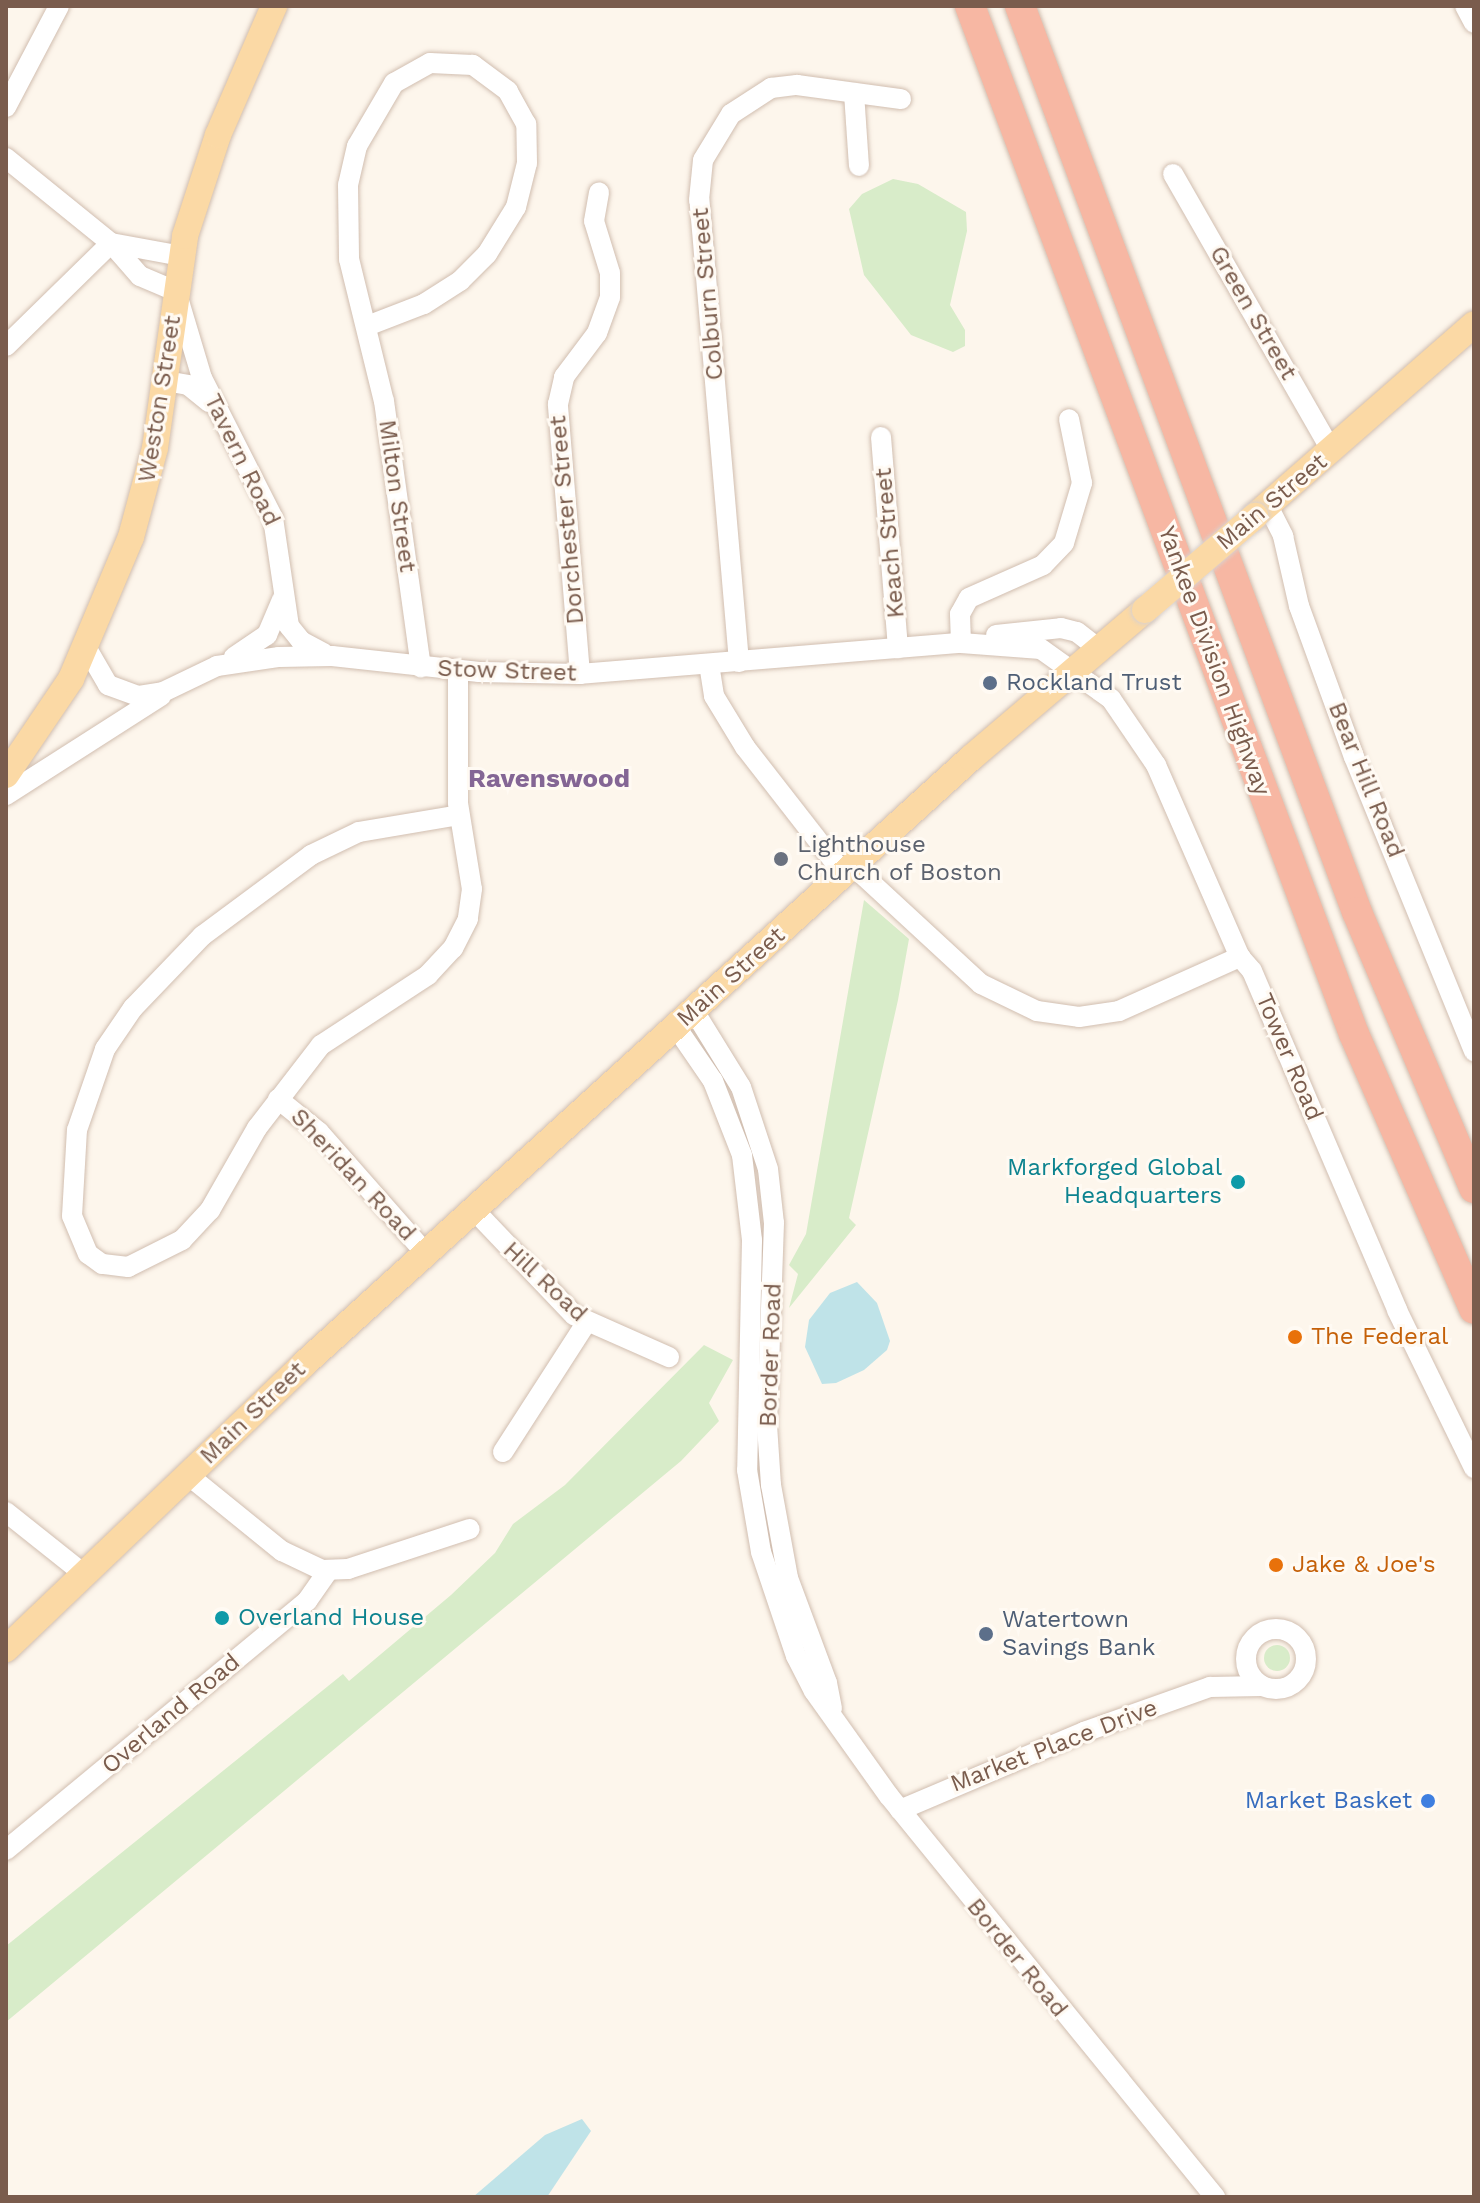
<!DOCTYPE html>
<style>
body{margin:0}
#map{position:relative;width:1480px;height:2203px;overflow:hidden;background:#fdf6ec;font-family:"Work Sans",sans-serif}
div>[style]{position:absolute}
.green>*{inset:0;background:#d8ecc9}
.round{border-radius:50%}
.water>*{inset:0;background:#bfe3e8}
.roads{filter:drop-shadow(0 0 2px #d1beb0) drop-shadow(0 0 2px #d1beb0)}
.minor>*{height:20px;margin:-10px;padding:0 10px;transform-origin:10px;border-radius:10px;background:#fff}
.minor>.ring{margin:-10px;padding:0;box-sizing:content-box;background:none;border:20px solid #fff;border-radius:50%}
.major>*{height:26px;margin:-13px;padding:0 13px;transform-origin:13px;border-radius:13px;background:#fbd9a5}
.highway>*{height:30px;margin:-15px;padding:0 15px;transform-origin:15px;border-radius:15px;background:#f7b7a3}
.bridges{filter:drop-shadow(0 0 2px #dad1cd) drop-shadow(0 0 2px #dad1cd)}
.major-bridge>*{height:26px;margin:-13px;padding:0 13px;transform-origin:13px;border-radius:13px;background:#fbd9a5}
.dots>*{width:22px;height:22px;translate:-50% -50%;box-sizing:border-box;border:4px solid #fffaf3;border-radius:50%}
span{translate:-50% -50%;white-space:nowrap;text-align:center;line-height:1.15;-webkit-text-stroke:6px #fffaf3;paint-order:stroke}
.street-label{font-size:24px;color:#7a5c4d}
.service-label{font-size:24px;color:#4e5e75}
.left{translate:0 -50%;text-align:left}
.worship-label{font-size:24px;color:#5b616d}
.culture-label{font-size:24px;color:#0d838f}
.right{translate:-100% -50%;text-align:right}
.food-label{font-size:24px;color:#c56008}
.shop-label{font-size:24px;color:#366cbe}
.neighbourhood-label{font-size:26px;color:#846695;font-weight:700}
.frame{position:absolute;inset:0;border:8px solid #7a5c4d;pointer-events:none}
</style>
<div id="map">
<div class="green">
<div style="clip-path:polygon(893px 179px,918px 184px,966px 212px,967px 231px,950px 305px,965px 330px,965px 346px,953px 352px,911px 335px,864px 275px,849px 209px,862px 194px)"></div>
<div style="clip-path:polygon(864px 900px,909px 939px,898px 1000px,849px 1218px,856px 1225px,789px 1308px,798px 1274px,789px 1265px,806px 1234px)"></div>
<div style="clip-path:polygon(704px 1345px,733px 1360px,709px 1403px,719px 1421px,681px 1461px,6px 2022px,6px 1946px,343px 1674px,349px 1681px,451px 1595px,495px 1553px,513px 1524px,565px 1485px)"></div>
<div class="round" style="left:1264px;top:1645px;width:26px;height:26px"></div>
</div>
<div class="water">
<div style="clip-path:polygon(857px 1282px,877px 1303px,890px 1341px,887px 1350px,864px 1370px,836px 1383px,822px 1384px,805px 1347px,809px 1320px,830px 1293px)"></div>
<div style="clip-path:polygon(582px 2119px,591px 2131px,547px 2197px,473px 2197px,545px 2135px)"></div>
</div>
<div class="roads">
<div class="minor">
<div style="left:1465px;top:6px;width:19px;rotate:62deg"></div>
<div style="left:854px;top:93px;width:73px;rotate:86.1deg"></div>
<div style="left:6px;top:107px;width:114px;rotate:-62.3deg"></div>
<div style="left:6px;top:158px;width:135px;rotate:39deg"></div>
<div style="left:111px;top:243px;width:44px;rotate:48.7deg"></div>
<div style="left:140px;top:276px;width:39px;rotate:23deg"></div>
<div style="left:176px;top:291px;width:91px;rotate:73.4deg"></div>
<div style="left:202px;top:378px;width:157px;rotate:63.1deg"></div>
<div style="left:273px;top:518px;width:109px;rotate:81.6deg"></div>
<div style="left:289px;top:626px;width:19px;rotate:51deg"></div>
<div style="left:301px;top:641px;width:26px;rotate:28deg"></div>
<div style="left:1173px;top:174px;width:320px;rotate:60.2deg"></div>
<div style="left:111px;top:243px;width:71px;rotate:10.5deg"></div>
<div style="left:367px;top:326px;width:61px;rotate:-21.1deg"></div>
<div style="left:424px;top:304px;width:43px;rotate:-32.6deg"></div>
<div style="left:460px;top:281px;width:38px;rotate:-45deg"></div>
<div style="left:487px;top:254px;width:55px;rotate:-58.3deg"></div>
<div style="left:516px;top:207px;width:45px;rotate:-76deg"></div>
<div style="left:527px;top:163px;width:39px;rotate:-91deg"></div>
<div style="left:526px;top:124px;width:38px;rotate:-119deg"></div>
<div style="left:508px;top:91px;width:44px;rotate:-143.4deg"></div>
<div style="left:473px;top:65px;width:43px;rotate:-177.3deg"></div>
<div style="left:430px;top:63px;width:41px;rotate:150.9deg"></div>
<div style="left:394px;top:83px;width:73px;rotate:120.4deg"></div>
<div style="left:357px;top:146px;width:40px;rotate:103deg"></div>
<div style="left:348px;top:185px;width:74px;rotate:89.2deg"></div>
<div style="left:349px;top:259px;width:146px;rotate:76.2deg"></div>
<div style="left:384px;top:401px;width:269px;rotate:82.1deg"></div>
<div style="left:6px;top:346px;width:147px;rotate:-44.4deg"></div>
<div style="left:166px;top:381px;width:22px;rotate:10deg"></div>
<div style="left:188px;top:385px;width:27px;rotate:39deg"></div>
<div style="left:881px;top:437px;width:212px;rotate:85.4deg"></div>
<div style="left:1268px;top:506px;width:34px;rotate:63deg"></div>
<div style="left:1283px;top:536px;width:72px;rotate:77.1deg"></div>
<div style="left:1299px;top:606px;width:161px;rotate:70deg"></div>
<div style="left:1354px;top:757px;width:318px;rotate:67.8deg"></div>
<div style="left:996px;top:635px;width:65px;rotate:-6.1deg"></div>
<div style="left:1061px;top:628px;width:16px;rotate:14deg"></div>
<div style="left:1077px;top:632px;width:28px;rotate:38deg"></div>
<div style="left:961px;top:643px;width:29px;rotate:-92deg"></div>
<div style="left:960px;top:614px;width:18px;rotate:-61deg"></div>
<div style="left:969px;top:598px;width:81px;rotate:-24deg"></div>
<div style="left:1043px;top:565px;width:30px;rotate:-46deg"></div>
<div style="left:1064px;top:543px;width:63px;rotate:-73.3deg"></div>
<div style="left:1082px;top:483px;width:65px;rotate:-101.5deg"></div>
<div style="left:86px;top:647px;width:44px;rotate:59.9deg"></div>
<div style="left:108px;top:685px;width:33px;rotate:20deg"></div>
<div style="left:139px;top:696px;width:24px;rotate:-9deg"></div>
<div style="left:163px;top:692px;width:60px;rotate:-25.7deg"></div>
<div style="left:217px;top:666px;width:63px;rotate:-8.3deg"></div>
<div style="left:279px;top:657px;width:53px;rotate:-1.1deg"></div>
<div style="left:332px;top:656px;width:148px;rotate:6.2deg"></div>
<div style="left:479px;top:672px;width:101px;rotate:1.1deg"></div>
<div style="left:580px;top:674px;width:382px;rotate:-4.7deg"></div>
<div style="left:961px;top:643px;width:80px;rotate:4.3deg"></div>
<div style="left:1041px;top:649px;width:86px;rotate:35.5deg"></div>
<div style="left:1111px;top:699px;width:80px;rotate:55.7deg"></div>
<div style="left:1156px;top:765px;width:210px;rotate:66.4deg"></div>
<div style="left:1240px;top:957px;width:18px;rotate:49deg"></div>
<div style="left:1252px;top:971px;width:369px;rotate:66.8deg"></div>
<div style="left:1397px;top:1310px;width:176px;rotate:64deg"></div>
<div style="left:234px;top:657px;width:40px;rotate:-34deg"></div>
<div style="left:267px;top:635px;width:38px;rotate:-67deg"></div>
<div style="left:739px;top:662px;width:464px;rotate:-94.9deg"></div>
<div style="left:699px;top:200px;width:40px;rotate:-84.3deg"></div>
<div style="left:703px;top:160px;width:54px;rotate:-58.7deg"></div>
<div style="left:731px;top:114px;width:48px;rotate:-33deg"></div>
<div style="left:771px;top:88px;width:26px;rotate:-7deg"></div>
<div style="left:797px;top:85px;width:105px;rotate:7.7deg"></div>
<div style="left:709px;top:664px;width:32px;rotate:81deg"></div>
<div style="left:714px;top:696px;width:60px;rotate:58.7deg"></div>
<div style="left:745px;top:747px;width:161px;rotate:52.1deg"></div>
<div style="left:458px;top:671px;width:132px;rotate:90deg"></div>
<div style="left:458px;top:803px;width:87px;rotate:80.8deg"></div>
<div style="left:472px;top:889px;width:30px;rotate:98deg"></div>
<div style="left:468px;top:919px;width:33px;rotate:117deg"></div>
<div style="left:453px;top:948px;width:37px;rotate:133deg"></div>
<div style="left:428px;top:975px;width:128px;rotate:146.8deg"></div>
<div style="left:321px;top:1045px;width:105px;rotate:127.6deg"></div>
<div style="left:257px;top:1128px;width:95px;rotate:119.8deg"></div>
<div style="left:210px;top:1210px;width:41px;rotate:133deg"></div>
<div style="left:182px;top:1240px;width:60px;rotate:153.4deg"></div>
<div style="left:128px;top:1267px;width:26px;rotate:-173deg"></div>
<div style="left:102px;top:1264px;width:17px;rotate:-144deg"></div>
<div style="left:88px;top:1254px;width:41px;rotate:-112.8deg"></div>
<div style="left:72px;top:1216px;width:86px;rotate:-86.7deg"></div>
<div style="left:77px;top:1130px;width:86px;rotate:-70.9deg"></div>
<div style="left:105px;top:1049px;width:50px;rotate:-55.7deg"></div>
<div style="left:133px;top:1008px;width:100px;rotate:-46.2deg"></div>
<div style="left:202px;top:936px;width:136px;rotate:-36.6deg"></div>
<div style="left:311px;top:855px;width:53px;rotate:-25.6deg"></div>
<div style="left:359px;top:832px;width:101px;rotate:-9.6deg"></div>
<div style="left:580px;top:674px;width:271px;rotate:-94.7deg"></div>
<div style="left:558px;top:404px;width:28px;rotate:-77deg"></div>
<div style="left:564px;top:377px;width:55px;rotate:-53.1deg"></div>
<div style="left:597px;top:333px;width:38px;rotate:-70deg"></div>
<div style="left:610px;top:297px;width:24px;rotate:-90deg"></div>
<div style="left:610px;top:273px;width:54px;rotate:-107.1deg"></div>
<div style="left:594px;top:221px;width:29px;rotate:-80deg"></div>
<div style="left:6px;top:795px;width:184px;rotate:-32.6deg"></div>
<div style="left:853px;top:866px;width:174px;rotate:42.7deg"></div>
<div style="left:981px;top:984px;width:62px;rotate:25.7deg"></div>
<div style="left:1037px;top:1011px;width:42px;rotate:8.1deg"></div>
<div style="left:1079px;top:1017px;width:40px;rotate:-8.5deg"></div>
<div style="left:1119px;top:1011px;width:133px;rotate:-24.1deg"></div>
<div style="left:694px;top:1011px;width:89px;rotate:58.3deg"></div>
<div style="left:741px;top:1087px;width:86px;rotate:71.8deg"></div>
<div style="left:768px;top:1169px;width:54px;rotate:83.7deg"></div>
<div style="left:774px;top:1223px;width:202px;rotate:92deg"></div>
<div style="left:767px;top:1425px;width:60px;rotate:86.2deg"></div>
<div style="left:771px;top:1485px;width:95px;rotate:79.6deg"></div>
<div style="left:788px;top:1578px;width:112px;rotate:69.6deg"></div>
<div style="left:827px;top:1683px;width:26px;rotate:79deg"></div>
<div style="left:676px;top:1027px;width:65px;rotate:55.6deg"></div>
<div style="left:713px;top:1081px;width:79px;rotate:68.6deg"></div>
<div style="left:742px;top:1155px;width:86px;rotate:83.3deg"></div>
<div style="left:752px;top:1240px;width:230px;rotate:91.2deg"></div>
<div style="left:747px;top:1470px;width:83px;rotate:80.3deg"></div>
<div style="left:761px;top:1552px;width:110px;rotate:71.4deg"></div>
<div style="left:796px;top:1656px;width:39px;rotate:63deg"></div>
<div style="left:814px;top:1691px;width:129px;rotate:54.5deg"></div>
<div style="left:889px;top:1796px;width:517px;rotate:50.89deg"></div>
<div style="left:278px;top:1099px;width:53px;rotate:38.8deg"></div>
<div style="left:319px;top:1132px;width:162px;rotate:48.7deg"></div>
<div style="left:474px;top:1210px;width:145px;rotate:46.4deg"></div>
<div style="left:574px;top:1315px;width:104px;rotate:23.9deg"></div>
<div style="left:503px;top:1452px;width:153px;rotate:-57.2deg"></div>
<div style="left:188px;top:1475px;width:121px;rotate:39deg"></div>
<div style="left:282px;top:1551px;width:44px;rotate:25.4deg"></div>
<div style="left:322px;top:1570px;width:26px;rotate:-2deg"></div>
<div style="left:348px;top:1569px;width:128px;rotate:-18.2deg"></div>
<div style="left:6px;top:1512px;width:100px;rotate:38.5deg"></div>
<div class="ring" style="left:1246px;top:1629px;width:40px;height:40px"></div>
<div style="left:900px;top:1810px;width:200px;rotate:-23deg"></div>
<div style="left:1084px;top:1732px;width:134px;rotate:-19.7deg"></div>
<div style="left:1210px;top:1687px;width:52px;rotate:-1.1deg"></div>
<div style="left:6px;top:1850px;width:391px;rotate:-39.6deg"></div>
<div style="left:307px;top:1601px;width:37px;rotate:-55deg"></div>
</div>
<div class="major">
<div style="left:1255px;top:516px;width:291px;rotate:-41.2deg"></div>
<div style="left:6px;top:775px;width:116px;rotate:-55.9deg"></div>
<div style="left:71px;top:679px;width:154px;rotate:-67.1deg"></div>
<div style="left:131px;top:537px;width:92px;rotate:-74.9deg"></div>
<div style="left:155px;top:448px;width:214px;rotate:-81.9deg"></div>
<div style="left:185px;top:236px;width:106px;rotate:-71.9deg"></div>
<div style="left:218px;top:135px;width:141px;rotate:-66.5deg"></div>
<div style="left:6px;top:1649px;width:412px;rotate:-43.7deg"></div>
<div style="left:304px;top:1364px;width:901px;rotate:-42.26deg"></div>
<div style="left:971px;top:758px;width:228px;rotate:-40.4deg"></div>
</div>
<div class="highway">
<div style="left:970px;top:6px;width:1097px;rotate:69.52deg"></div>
<div style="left:1354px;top:1034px;width:300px;rotate:66.4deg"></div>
<div style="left:1020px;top:6px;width:967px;rotate:69.6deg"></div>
<div style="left:1357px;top:912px;width:300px;rotate:67deg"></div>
</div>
</div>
<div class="bridges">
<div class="major-bridge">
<div style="left:1145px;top:610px;width:145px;rotate:-40.5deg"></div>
</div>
</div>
<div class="dots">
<div style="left:990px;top:683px;background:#5c6f8a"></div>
<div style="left:781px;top:859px;background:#6b7280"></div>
<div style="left:1238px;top:1182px;background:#0f9aa8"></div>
<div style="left:1295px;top:1337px;background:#e8710a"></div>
<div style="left:1276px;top:1565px;background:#e8710a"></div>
<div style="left:222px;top:1618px;background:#0f9aa8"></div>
<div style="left:986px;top:1634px;background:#5c6f8a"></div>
<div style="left:1428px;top:1801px;background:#3f7fe0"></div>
</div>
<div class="street-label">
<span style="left:708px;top:294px;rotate:-95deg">Colburn Street</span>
<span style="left:1253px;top:313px;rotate:60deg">Green Street</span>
<span style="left:160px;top:399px;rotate:-81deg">Weston Street</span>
<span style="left:242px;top:460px;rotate:64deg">Tavern Road</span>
<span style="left:397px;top:496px;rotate:82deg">Milton Street</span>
<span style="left:1272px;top:502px;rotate:-40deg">Main Street</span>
<span style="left:567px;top:520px;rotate:-95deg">Dorchester Street</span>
<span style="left:890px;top:543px;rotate:-95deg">Keach Street</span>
<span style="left:1214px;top:661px;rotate:70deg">Yankee Division Highway</span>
<span style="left:507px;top:671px;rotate:2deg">Stow Street</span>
<span style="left:1366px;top:780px;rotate:68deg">Bear Hill Road</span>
<span style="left:731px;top:977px;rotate:-42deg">Main Street</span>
<span style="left:1289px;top:1057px;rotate:67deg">Tower Road</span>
<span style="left:353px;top:1175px;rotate:47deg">Sheridan Road</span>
<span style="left:545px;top:1282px;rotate:43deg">Hill Road</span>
<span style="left:771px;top:1355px;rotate:-88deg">Border Road</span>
<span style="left:253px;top:1413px;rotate:-44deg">Main Street</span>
<span style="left:171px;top:1714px;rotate:-40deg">Overland Road</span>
<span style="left:1054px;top:1746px;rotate:-21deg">Market Place Drive</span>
<span style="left:1017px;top:1958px;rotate:51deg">Border Road</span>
</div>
<div class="service-label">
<span class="left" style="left:1006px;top:683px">Rockland Trust</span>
<span class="left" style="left:1002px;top:1634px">Watertown<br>Savings Bank</span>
</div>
<div class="worship-label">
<span class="left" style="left:797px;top:859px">Lighthouse<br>Church of Boston</span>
</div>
<div class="culture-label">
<span class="right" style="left:1222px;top:1182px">Markforged Global<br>Headquarters</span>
<span class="left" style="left:238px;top:1618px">Overland House</span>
</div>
<div class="food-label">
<span class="left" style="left:1311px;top:1337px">The Federal</span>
<span class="left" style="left:1292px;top:1565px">Jake &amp; Joe's</span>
</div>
<div class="shop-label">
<span class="right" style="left:1412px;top:1801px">Market Basket</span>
</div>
<div class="neighbourhood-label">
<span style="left:549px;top:779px">Ravenswood</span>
</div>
<div class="frame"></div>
</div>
